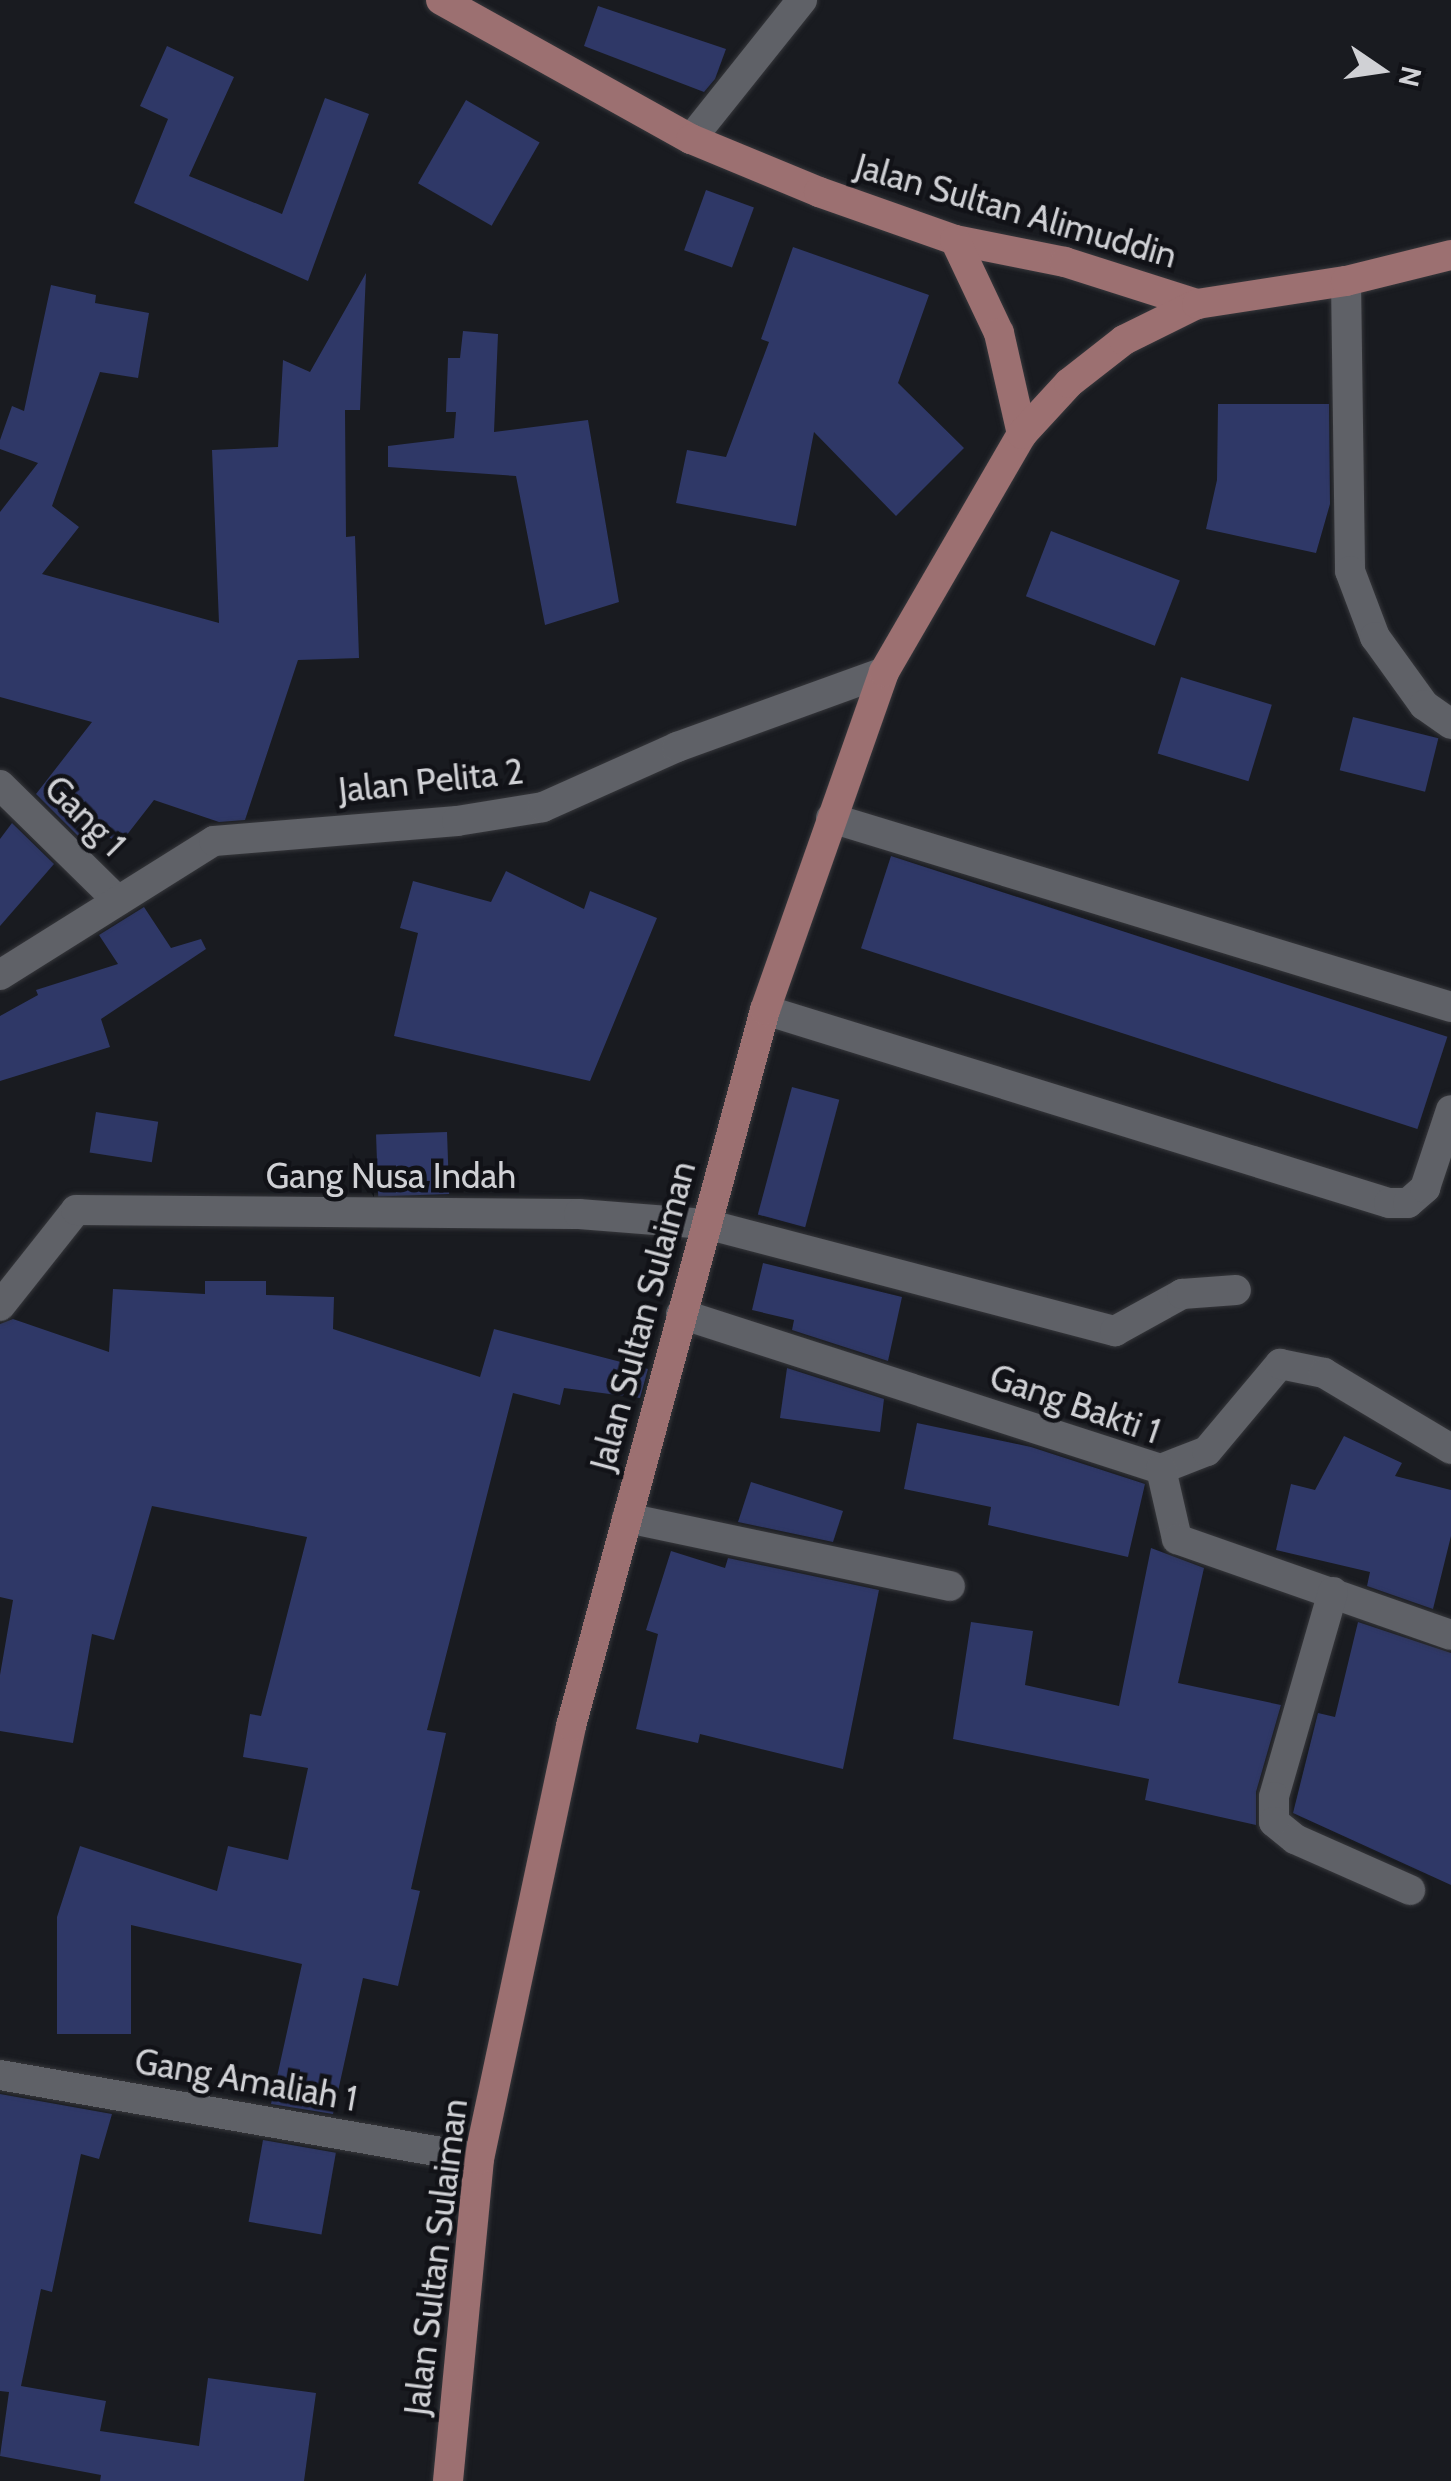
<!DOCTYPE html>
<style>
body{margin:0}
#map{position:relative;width:1451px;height:2481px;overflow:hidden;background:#191b20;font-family:Cabin,sans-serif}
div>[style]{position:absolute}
.building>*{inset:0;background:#2f3867;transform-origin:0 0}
.roads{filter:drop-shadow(0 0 2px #36373b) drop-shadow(0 0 2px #36373b)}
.minor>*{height:30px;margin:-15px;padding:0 15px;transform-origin:15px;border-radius:15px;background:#5f6167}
.major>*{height:30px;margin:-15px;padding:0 15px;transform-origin:15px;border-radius:15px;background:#9c7071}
span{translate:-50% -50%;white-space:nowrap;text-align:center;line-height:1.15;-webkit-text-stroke:9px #111217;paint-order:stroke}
.street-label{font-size:35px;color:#d0d1d5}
.north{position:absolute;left:1331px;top:20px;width:100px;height:100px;-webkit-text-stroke:8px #111217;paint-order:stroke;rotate:103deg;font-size:28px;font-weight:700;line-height:40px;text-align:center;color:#d0d1d5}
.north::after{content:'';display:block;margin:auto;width:35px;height:45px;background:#d0d1d5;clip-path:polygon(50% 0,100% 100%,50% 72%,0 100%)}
</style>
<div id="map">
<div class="building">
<div style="clip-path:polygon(598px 6px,726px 49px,715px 79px,704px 92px,584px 46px)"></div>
<div style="clip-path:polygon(167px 46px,234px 77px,189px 176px,282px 214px,325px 98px,369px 114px,308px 281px,134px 203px,168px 119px,140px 106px)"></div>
<div style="left:466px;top:100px;width:85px;height:96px;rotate:30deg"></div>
<div style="left:706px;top:190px;width:51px;height:64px;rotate:20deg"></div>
<div style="clip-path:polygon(793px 247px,929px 295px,898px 383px,964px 448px,896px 516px,814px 432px,796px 526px,676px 503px,687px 450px,726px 457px,769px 342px,761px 339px)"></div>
<div style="clip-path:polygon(366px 273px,360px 410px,345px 410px,346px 537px,355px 536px,359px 658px,298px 660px,245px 820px,219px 822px,154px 800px,119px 845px,90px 822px,78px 836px,36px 794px,92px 722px,0 697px,0 512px,38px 463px,0 449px,0 440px,12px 406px,24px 411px,51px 285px,96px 295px,95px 303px,149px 313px,138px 378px,100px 372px,52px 506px,79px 527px,42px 574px,219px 623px,212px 450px,278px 447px,283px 360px,310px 372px)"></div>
<div style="clip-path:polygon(463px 331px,498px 334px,494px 432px,588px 420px,619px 602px,545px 625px,516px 476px,388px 467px,388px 446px,454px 438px,456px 412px,446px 412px,448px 358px,460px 358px)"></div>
<div style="clip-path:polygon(1218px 404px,1329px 404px,1330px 504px,1316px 553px,1206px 529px,1217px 480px)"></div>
<div style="left:1051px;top:531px;width:138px;height:70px;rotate:21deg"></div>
<div style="left:1181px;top:677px;width:95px;height:80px;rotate:17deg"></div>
<div style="left:1353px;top:717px;width:88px;height:55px;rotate:14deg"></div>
<div style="clip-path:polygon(12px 823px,54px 864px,0 926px,0 839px)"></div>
<div style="left:891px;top:856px;width:585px;height:97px;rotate:18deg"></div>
<div style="clip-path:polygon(506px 871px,584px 909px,590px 891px,657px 918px,590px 1081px,394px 1036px,418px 933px,400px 928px,413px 881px,491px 902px)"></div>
<div style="clip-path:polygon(144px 907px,171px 948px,201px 939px,206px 949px,101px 1019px,110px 1047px,0 1081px,0 1016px,38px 995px,36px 990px,118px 964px,99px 935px)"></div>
<div style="left:792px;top:1087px;width:49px;height:132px;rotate:15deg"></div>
<div style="left:96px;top:1112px;width:63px;height:41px;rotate:9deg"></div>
<div style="left:447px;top:1132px;width:62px;height:71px;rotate:88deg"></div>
<div style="clip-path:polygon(763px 1263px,902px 1297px,888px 1361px,792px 1330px,794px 1320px,752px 1310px)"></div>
<div style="clip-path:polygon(205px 1281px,266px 1281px,266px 1295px,334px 1297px,333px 1329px,480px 1377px,494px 1329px,648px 1369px,640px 1398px,564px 1388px,560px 1405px,513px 1393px,427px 1730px,446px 1733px,411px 1889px,420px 1891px,398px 1986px,363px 1978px,333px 2114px,271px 2104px,302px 1964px,131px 1925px,131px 2034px,57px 2034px,57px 1917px,80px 1846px,217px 1891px,228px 1846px,288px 1860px,308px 1768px,243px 1757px,250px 1714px,261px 1716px,307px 1537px,152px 1506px,114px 1640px,92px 1634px,73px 1743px,0 1731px,0 1675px,13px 1600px,0 1597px,0 1324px,13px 1319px,109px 1352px,113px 1289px,205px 1294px)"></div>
<div style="clip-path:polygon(787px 1368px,884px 1399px,880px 1432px,780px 1418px)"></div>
<div style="clip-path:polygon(917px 1423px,1031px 1447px,1145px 1484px,1128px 1557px,988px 1525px,991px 1507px,904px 1489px)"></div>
<div style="clip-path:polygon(1344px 1436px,1402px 1463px,1395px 1476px,1451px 1490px,1451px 1536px,1433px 1609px,1367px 1586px,1370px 1572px,1276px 1550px,1291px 1484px,1315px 1490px)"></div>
<div style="clip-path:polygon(751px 1482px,843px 1511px,833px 1542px,738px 1522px)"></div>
<div style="clip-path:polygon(1151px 1548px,1204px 1568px,1178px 1683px,1281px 1705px,1256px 1792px,1256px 1825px,1145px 1800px,1149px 1779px,953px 1739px,971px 1622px,1033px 1631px,1025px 1685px,1119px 1706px)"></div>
<div style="clip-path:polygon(671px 1551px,725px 1568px,728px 1558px,879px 1590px,843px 1769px,700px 1734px,698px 1743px,636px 1729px,658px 1634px,646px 1630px)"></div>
<div style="clip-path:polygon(1358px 1622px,1451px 1653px,1451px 1885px,1293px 1813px,1318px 1713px,1335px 1717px)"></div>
<div style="clip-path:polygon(0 2094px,112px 2114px,99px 2159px,81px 2154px,52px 2292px,41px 2289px,21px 2386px,106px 2401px,100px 2431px,199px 2446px,208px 2378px,316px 2393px,304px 2481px,100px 2481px,101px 2475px,0 2456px,9px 2392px,0 2391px)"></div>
<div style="left:263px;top:2140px;width:74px;height:83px;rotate:10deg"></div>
</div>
<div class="roads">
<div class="minor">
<div style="left:691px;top:139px;width:178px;rotate:-51.4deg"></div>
<div style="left:1346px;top:281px;width:290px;rotate:89.2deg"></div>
<div style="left:1350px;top:571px;width:71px;rotate:69.3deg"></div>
<div style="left:1375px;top:637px;width:84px;rotate:54.2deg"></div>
<div style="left:1424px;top:705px;width:33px;rotate:35deg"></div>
<div style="left:0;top:785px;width:165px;rotate:44.5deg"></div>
<div style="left:831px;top:818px;width:648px;rotate:16.95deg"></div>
<div style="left:0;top:975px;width:252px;rotate:-32.1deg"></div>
<div style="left:214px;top:841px;width:244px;rotate:-4.7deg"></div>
<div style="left:457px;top:821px;width:87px;rotate:-9.2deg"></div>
<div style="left:543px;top:807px;width:147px;rotate:-24.1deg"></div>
<div style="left:677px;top:747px;width:220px;rotate:-19.9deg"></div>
<div style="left:765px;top:1010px;width:653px;rotate:17.19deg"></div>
<div style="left:1389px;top:1203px;width:19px"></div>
<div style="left:1408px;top:1203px;width:23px;rotate:-41deg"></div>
<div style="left:1425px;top:1188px;width:82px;rotate:-71.6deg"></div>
<div style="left:0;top:1306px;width:122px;rotate:-51.6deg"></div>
<div style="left:76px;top:1210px;width:503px;rotate:0.46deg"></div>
<div style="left:579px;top:1214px;width:127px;rotate:4.5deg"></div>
<div style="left:706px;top:1224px;width:423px;rotate:14.7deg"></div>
<div style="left:1115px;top:1331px;width:77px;rotate:-28.9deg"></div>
<div style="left:1182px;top:1294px;width:54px;rotate:-4.2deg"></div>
<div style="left:681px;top:1314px;width:504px;rotate:17.9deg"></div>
<div style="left:1161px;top:1469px;width:49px;rotate:-21.4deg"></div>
<div style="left:1207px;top:1451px;width:114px;rotate:-50deg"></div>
<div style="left:1280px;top:1364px;width:45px;rotate:11.6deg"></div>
<div style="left:1324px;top:1373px;width:148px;rotate:30.9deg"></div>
<div style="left:1161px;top:1469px;width:72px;rotate:77.1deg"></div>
<div style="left:1177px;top:1539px;width:290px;rotate:19.3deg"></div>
<div style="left:627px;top:1518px;width:330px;rotate:11.9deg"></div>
<div style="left:1333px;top:1592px;width:213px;rotate:106.1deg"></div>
<div style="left:1274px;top:1797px;width:25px;rotate:90deg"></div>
<div style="left:1274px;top:1822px;width:27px;rotate:39deg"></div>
<div style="left:1295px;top:1839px;width:126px;rotate:23.9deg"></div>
<div style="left:0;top:2075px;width:486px;rotate:9.9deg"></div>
</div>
<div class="major">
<div style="left:441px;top:0;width:286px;rotate:29.1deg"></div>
<div style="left:691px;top:139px;width:139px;rotate:22.5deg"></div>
<div style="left:819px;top:192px;width:144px;rotate:19.4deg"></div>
<div style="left:955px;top:240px;width:112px;rotate:11.3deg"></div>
<div style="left:1065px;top:262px;width:139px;rotate:17.7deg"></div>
<div style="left:955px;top:240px;width:103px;rotate:64.7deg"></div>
<div style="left:999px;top:333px;width:104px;rotate:77.2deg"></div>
<div style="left:448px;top:2481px;width:323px;rotate:-84.5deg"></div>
<div style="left:479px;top:2159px;width:443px;rotate:-78deg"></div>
<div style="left:571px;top:1726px;width:742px;rotate:-74.84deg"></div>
<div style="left:765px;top:1010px;width:358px;rotate:-70.6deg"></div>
<div style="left:884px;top:672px;width:275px;rotate:-59.9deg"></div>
<div style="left:1022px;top:434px;width:69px;rotate:-47.3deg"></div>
<div style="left:1069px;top:383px;width:70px;rotate:-38deg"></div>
<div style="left:1124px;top:340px;width:81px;rotate:-26.3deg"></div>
<div style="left:1197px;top:304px;width:151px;rotate:-8.8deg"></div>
<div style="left:1346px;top:281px;width:108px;rotate:-13.9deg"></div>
</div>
</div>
<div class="street-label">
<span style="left:1016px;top:211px;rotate:16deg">Jalan Sultan Alimuddin</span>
<span style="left:431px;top:781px;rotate:-6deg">Jalan Pelita 2</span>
<span style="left:85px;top:816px;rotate:45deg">Gang 1</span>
<span style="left:391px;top:1176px">Gang Nusa Indah</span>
<span style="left:643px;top:1316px;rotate:-75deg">Jalan Sultan Sulaiman</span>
<span style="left:1075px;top:1404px;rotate:19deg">Gang Bakti 1</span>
<span style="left:246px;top:2080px;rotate:10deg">Gang Amaliah 1</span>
<span style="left:436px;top:2257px;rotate:-83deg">Jalan Sultan Sulaiman</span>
</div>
<div class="north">N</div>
</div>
